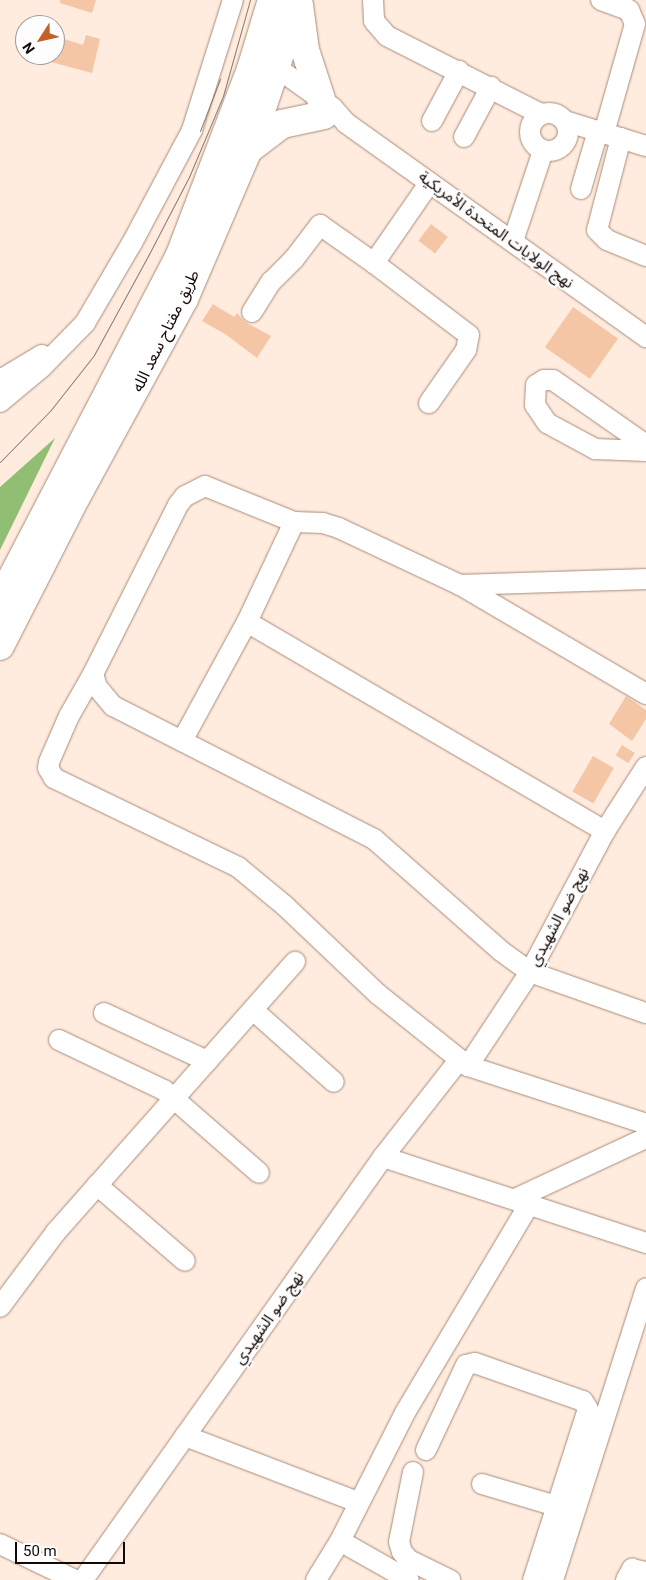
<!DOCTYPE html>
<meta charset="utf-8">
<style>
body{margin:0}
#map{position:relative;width:646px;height:1580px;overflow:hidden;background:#ffecdf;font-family:Roboto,"Noto Sans Arabic",sans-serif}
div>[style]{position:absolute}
.forest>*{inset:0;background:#90be73}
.building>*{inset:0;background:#f4c6a6;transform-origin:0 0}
.roads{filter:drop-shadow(0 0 1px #a88b78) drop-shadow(0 0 1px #a88b78)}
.minor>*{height:20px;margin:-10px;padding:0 10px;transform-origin:10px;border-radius:10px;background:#fff}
.minor>.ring{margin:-10px;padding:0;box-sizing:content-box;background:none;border:20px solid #fff;border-radius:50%}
.highway>*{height:28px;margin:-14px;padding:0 14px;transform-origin:14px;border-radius:14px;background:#fff}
.tram>*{height:1px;margin:-0.5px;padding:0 0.5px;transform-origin:0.5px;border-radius:0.5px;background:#887a71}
span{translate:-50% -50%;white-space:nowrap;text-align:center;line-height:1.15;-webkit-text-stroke:4.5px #fdfdfd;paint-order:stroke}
.street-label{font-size:16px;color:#130904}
.north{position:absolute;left:15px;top:15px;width:50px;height:50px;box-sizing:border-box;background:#fdfdfd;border:1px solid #9f9b99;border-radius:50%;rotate:235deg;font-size:14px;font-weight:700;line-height:20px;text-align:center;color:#130904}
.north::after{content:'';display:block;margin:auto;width:18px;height:22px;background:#c35f29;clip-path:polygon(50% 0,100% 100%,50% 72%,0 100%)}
.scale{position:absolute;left:15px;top:1542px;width:110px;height:22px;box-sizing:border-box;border:2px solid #130904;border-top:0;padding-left:6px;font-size:15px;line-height:18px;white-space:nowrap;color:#130904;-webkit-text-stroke:4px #fdfdfd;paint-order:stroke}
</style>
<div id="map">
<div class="forest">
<div style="clip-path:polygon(55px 438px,0 550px,0 487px)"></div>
</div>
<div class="building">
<div style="clip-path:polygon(60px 0,96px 0,92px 13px,60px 3px)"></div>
<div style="clip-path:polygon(86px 35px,100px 39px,92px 73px,51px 62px,58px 37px,83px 45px)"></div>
<div style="left:431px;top:224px;width:21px;height:21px;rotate:37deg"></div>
<div style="clip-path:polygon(213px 304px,234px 317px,237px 313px,245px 322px,271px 336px,257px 358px,225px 334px,202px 321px)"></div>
<div style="left:573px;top:307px;width:55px;height:49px;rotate:35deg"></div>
<div style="clip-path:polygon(626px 696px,646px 710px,646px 719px,632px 741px,609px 724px)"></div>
<div style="left:622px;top:745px;width:15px;height:12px;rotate:32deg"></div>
<div style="left:593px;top:756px;width:24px;height:41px;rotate:30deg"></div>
</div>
<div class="roads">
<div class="minor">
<div style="left:373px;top:0;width:21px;rotate:87deg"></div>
<div style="left:374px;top:21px;width:20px;rotate:49deg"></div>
<div style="left:387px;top:36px;width:173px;rotate:26.9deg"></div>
<div style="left:601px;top:0;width:30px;rotate:20deg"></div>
<div style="left:629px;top:10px;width:15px;rotate:67deg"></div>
<div style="left:635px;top:24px;width:113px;rotate:105.9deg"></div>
<div style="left:266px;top:60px;width:82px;rotate:35.6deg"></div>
<div style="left:333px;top:108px;width:20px;rotate:49deg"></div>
<div style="left:346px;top:123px;width:369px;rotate:35.5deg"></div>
<div class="ring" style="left:530px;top:113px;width:18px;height:18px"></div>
<div style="left:432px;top:121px;width:57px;rotate:-61.6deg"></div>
<div style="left:565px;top:121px;width:85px;rotate:17.2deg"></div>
<div style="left:464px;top:137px;width:57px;rotate:-61.6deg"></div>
<div style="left:621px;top:138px;width:95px;rotate:104.6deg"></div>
<div style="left:597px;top:230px;width:14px;rotate:45deg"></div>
<div style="left:607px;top:240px;width:42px;rotate:22.3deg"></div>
<div style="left:581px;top:189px;width:60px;rotate:-73.7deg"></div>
<div style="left:513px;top:241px;width:95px;rotate:-71.6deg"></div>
<div style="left:374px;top:263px;width:119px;rotate:37.2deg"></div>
<div style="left:469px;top:335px;width:15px;rotate:101deg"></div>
<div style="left:466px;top:350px;width:65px;rotate:124.9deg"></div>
<div style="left:252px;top:312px;width:36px;rotate:-58deg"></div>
<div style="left:271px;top:282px;width:33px;rotate:-45deg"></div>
<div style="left:294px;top:259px;width:43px;rotate:-52.6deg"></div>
<div style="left:320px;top:225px;width:66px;rotate:35.1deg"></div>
<div style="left:374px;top:263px;width:98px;rotate:-55.3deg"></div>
<div style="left:0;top:380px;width:49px;rotate:-30.8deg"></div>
<div style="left:0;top:402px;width:53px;rotate:-39.7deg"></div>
<div style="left:41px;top:368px;width:63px;rotate:-45.6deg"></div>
<div style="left:85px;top:323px;width:93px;rotate:-59.6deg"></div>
<div style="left:132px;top:243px;width:128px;rotate:-62deg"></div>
<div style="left:192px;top:130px;width:136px;rotate:-72.5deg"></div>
<div style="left:646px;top:445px;width:113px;rotate:-145deg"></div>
<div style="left:553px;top:380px;width:9px;rotate:180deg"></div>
<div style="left:544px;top:380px;width:9px;rotate:148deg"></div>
<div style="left:536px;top:385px;width:20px;rotate:93deg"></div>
<div style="left:535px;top:405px;width:22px;rotate:56deg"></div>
<div style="left:547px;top:423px;width:55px;rotate:28.4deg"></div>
<div style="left:595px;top:449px;width:51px;rotate:2.2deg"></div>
<div style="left:460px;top:585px;width:186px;rotate:-1.8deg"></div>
<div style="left:247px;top:622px;width:415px;rotate:30.3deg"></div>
<div style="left:93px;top:674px;width:48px;rotate:119.7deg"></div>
<div style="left:69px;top:716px;width:50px;rotate:113.5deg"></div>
<div style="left:49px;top:762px;width:6px;rotate:99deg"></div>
<div style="left:48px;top:768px;width:12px;rotate:59deg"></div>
<div style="left:54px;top:778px;width:204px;rotate:25.8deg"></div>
<div style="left:238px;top:867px;width:60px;rotate:39.6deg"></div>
<div style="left:284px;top:905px;width:131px;rotate:43.5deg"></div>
<div style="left:379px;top:995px;width:114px;rotate:38.6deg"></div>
<div style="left:468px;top:1066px;width:187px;rotate:18deg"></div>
<div style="left:646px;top:694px;width:216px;rotate:-149.6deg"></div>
<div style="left:460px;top:585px;width:134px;rotate:-154.8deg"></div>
<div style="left:339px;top:528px;width:17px;rotate:-163deg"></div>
<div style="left:323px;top:523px;width:29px;rotate:-178deg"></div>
<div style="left:294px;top:522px;width:96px;rotate:-158deg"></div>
<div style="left:205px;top:486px;width:22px;rotate:153deg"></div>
<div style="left:185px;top:496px;width:11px;rotate:128deg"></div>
<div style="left:178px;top:505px;width:189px;rotate:116.7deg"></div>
<div style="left:93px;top:674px;width:14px;rotate:73deg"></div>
<div style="left:97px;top:687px;width:25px;rotate:50deg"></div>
<div style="left:113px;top:706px;width:293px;rotate:27deg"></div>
<div style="left:374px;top:839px;width:169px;rotate:41.4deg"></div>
<div style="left:501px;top:951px;width:36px;rotate:36deg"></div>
<div style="left:530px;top:972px;width:123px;rotate:19.5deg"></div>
<div style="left:182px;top:741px;width:136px;rotate:-61.4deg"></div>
<div style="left:247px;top:622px;width:110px;rotate:-64.8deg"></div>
<div style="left:253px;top:1010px;width:108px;rotate:41.6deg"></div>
<div style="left:104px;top:1013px;width:114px;rotate:25deg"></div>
<div style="left:59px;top:1040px;width:116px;rotate:25.5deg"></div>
<div style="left:164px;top:1090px;width:126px;rotate:41.1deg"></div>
<div style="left:468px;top:1066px;width:113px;rotate:-56.6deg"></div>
<div style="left:530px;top:972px;width:160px;rotate:-62deg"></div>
<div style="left:605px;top:831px;width:76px;rotate:-57.4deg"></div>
<div style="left:383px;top:1157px;width:277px;rotate:18.1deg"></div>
<div style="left:97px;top:1185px;width:116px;rotate:40.8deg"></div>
<div style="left:515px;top:1199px;width:145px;rotate:-25deg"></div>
<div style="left:0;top:1307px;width:94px;rotate:-53.3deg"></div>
<div style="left:56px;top:1232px;width:361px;rotate:-48.5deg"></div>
<div style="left:185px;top:1436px;width:185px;rotate:20.9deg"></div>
<div style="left:426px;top:1450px;width:94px;rotate:-64.8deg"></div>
<div style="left:466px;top:1365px;width:9px;rotate:-13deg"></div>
<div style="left:475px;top:1363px;width:114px;rotate:19.4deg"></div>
<div style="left:583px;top:1401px;width:9px;rotate:58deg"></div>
<div style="left:588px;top:1409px;width:180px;rotate:107.8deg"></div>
<div style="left:413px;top:1472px;width:71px;rotate:101.3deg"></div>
<div style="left:399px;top:1542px;width:10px;rotate:73deg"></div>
<div style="left:402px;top:1552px;width:11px;rotate:49deg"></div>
<div style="left:409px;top:1560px;width:46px;rotate:26deg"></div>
<div style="left:482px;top:1484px;width:92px;rotate:16.5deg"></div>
<div style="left:340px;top:1541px;width:146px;rotate:-63.1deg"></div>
<div style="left:406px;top:1411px;width:242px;rotate:-59.2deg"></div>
<div style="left:0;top:1544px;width:83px;rotate:25.6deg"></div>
<div style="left:83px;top:1580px;width:519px;rotate:-54.65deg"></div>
<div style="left:383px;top:1157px;width:123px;rotate:-51.9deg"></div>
<div style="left:316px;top:1580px;width:46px;rotate:-58.4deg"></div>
<div style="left:340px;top:1541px;width:79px;rotate:29.5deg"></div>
<div style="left:553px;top:1580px;width:306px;rotate:-72.3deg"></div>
<div style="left:626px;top:1580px;width:13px;rotate:-61deg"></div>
<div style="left:632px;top:1569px;width:14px;rotate:12deg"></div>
</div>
<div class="highway">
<div style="left:299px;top:5px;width:45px;rotate:82.4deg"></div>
<div style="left:305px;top:50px;width:52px;rotate:71.9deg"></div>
<div style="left:248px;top:150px;width:43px;rotate:-37.4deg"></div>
<div style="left:282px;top:124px;width:43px;rotate:-12.1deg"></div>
<div style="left:0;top:601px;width:390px;rotate:-62.5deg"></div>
<div style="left:180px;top:255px;width:199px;rotate:-69.1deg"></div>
<div style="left:251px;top:69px;width:72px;rotate:-73.1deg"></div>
<div style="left:0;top:646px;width:167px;rotate:-63deg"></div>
<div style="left:76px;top:497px;width:226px;rotate:-61.4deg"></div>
<div style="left:184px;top:299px;width:162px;rotate:-66.8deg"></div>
<div style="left:248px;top:150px;width:158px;rotate:-71.6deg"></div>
</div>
</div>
<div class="tram">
<div style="left:200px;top:131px;width:56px;rotate:-69deg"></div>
<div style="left:0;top:462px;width:71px;rotate:-45.6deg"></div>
<div style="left:50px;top:411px;width:71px;rotate:-51.8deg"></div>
<div style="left:94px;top:355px;width:113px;rotate:-61.4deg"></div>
<div style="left:148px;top:256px;width:89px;rotate:-62.6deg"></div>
<div style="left:189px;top:177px;width:88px;rotate:-67.2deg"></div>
<div style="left:223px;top:96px;width:100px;rotate:-74.3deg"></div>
</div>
<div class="street-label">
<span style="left:496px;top:230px;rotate:36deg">نهج الولايات المتحدة الأمريكية</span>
<span style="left:166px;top:331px;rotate:-64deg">طريق مفتاح سعد الله</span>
<span style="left:559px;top:917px;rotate:-62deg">نهج ضو الشهيدي</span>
<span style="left:269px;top:1318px;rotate:-55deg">نهج ضو الشهيدي</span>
</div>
<div class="north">N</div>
<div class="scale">50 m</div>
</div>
